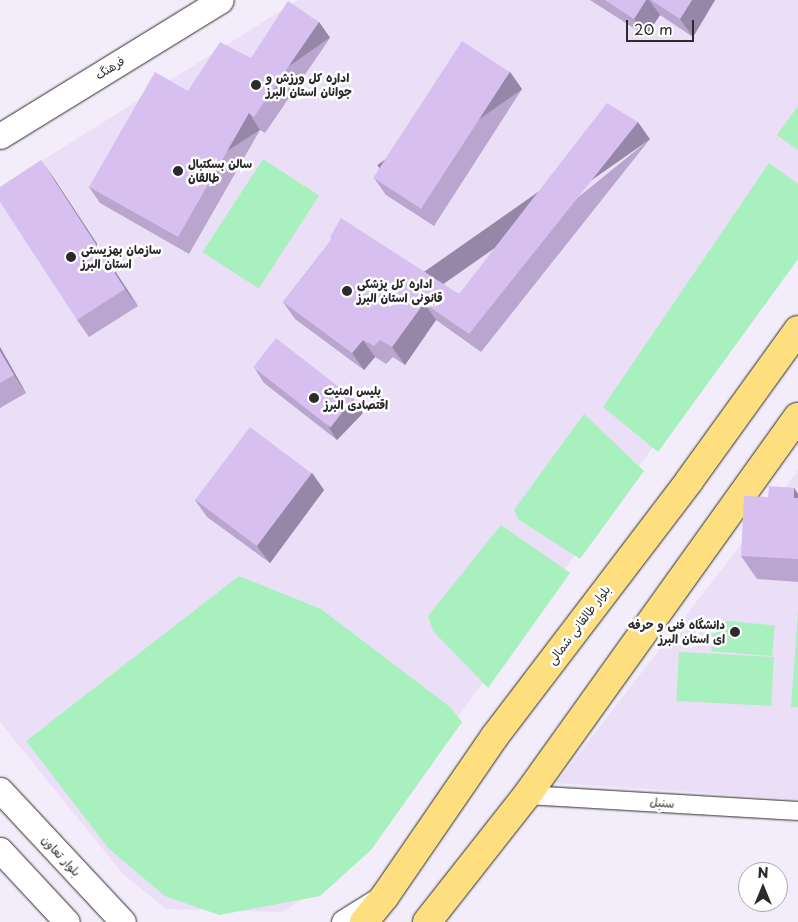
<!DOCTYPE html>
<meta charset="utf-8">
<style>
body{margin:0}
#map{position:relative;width:798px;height:922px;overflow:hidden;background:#f3ecfa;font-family:"Playpen Sans","Playpen Sans Arabic",sans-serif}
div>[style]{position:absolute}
.built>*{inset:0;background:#ebdff7}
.green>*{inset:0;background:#a8f0bd;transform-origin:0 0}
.roads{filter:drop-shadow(0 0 1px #2b2b2b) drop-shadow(0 0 1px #2b2b2b)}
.minor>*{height:18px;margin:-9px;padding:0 9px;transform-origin:9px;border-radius:9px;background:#fff}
.secondary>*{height:25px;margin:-12.5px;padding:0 12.5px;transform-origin:12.5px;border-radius:12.5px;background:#fff}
.primary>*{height:28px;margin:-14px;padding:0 14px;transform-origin:14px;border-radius:14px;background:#fedf80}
.wall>*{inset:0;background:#b9a5ce}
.shaded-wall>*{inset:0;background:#9686a8;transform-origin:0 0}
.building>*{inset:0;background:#d7c0f0;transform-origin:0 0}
.dots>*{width:14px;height:14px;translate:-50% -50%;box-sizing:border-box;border:2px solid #fff;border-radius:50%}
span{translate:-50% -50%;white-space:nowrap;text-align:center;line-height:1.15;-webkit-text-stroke:5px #fff;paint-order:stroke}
.street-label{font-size:12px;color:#2b2b2b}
.poi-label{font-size:12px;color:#2b2b2b;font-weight:700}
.left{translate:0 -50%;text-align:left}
.right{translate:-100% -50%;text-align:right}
.north{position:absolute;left:738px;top:862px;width:50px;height:50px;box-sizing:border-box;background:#fff;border:1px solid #aaa;border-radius:50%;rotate:0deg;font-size:14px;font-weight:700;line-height:20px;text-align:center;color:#2b2b2b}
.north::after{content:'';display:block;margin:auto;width:18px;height:22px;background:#2b2b2b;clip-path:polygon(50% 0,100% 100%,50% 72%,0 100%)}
.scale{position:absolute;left:626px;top:20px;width:68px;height:22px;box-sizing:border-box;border:2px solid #2b2b2b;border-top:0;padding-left:6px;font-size:15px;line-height:18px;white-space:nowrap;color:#2b2b2b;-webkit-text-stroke:4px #fff;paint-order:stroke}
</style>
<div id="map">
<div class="built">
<div style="clip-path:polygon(298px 0,798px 0,798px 246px,346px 872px,282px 912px,166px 909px,123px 874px,0 722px,0 187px)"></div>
<div style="clip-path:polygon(798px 470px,798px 799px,556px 783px,790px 481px)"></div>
</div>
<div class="green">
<div style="clip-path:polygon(798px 106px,798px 150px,777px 135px)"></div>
<div style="left:263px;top:159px;width:67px;height:111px;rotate:33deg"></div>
<div style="clip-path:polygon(769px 163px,798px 184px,798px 259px,658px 452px,603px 407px)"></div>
<div style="clip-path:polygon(584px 414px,644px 471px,580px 559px,518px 519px,514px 510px)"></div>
<div style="clip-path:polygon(501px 525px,570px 573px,488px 688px,433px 631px,428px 616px)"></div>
<div style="clip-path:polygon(239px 576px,321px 609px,450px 707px,462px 722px,371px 850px,320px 896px,219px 915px,165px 896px,109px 849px,26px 741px)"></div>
<div style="clip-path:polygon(798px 611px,798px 707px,791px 707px)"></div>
<div style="left:714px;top:620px;width:61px;height:31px;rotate:5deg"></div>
<div style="left:679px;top:652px;width:95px;height:49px;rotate:3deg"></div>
</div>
<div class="roads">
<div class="minor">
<div style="left:527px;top:795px;width:271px;rotate:3.4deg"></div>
</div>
<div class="secondary">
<div style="left:0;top:136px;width:259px;rotate:-31.6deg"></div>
<div style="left:0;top:790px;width:180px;rotate:47deg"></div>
<div style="left:0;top:850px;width:98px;rotate:47.1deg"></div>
<div style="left:344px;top:922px;width:44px;rotate:-31.9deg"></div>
</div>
<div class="primary">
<div style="left:364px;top:922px;width:33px;rotate:-51deg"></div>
<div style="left:385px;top:896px;width:194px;rotate:-55.5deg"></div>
<div style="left:495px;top:736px;width:320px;rotate:-52.7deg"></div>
<div style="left:689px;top:481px;width:186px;rotate:-54.2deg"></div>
<div style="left:427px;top:922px;width:162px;rotate:-51.8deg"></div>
<div style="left:527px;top:795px;width:465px;rotate:-54.4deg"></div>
</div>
</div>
<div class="wall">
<div style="clip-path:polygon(590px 0,715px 0,693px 37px,660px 15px,646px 36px)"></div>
<div style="clip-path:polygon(319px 22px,330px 38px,265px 133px,260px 130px,189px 254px,100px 203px,89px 187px,251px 58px)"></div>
<div style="clip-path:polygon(510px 72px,522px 89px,434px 226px,386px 195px,374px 178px)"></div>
<div style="clip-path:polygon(650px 139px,481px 352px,436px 320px,405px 365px,393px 357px,386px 364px,375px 357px,364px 370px,295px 319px,283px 302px,332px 239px,330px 237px,459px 294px)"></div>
<div style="clip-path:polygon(53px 177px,138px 306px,89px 337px,77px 320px)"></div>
<div style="clip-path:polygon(0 347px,26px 393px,0 408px)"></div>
<div style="clip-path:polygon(255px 369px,353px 399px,363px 413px,337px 440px,264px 383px)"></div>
<div style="clip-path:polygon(312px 473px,324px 490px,270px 563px,207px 517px,195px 500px)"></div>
<div style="clip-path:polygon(794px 488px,798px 494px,798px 582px,757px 579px,741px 556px,768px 497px)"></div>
</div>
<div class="shaded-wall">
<div style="clip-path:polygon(646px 0,649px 0,660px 15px,646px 36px,634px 19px)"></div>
<div style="clip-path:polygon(692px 0,715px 0,693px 37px,680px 19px)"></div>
<div style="left:319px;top:22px;width:19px;height:115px;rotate:55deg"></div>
<div style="left:510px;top:72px;width:21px;height:162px;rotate:55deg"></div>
<div style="left:249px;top:113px;width:20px;height:143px;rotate:57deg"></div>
<div style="left:638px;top:122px;width:21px;height:271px;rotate:55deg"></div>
<div style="clip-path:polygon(41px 160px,53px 177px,138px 306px,125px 289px)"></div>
<div style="clip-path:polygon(424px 303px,436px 320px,405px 365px,392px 347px)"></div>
<div style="clip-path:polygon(363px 340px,375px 357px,364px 370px,352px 353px)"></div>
<div style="clip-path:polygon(0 347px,26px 393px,14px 375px,0 351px)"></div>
<div style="clip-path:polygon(353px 399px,363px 413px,337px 440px,328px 426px)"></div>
<div style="clip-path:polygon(312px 473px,324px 490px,270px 563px,257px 546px)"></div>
<div style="clip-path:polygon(794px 488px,798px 494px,798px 504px,794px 498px)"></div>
</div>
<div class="building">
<div style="clip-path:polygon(605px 0,646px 0,634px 19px)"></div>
<div style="clip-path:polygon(651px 0,692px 0,680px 19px)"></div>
<div style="clip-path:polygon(288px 1px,319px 22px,254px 117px,249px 113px,178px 237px,89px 187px,155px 72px,188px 91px,220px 42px,251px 58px)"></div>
<div style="left:462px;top:41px;width:57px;height:163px;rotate:33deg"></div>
<div style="clip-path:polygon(607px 103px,638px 122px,469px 334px,424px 303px,392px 347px,380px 340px,374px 346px,363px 340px,352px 353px,283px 302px,332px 239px,330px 237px,341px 218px,459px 294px)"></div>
<div style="clip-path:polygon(41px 160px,125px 289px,77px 320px,0 202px,0 187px)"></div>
<div style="left:276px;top:338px;width:98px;height:37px;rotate:38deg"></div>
<div style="clip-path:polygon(0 351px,14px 375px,0 383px)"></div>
<div style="left:250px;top:427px;width:77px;height:91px;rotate:37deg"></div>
<div style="clip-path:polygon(769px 486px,794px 488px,794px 498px,798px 498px,798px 559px,741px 556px,744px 496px,768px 497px)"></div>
</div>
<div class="dots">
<div style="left:256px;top:85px;background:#2b2b2b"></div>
<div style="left:178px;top:171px;background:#2b2b2b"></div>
<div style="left:71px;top:257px;background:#2b2b2b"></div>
<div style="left:347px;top:291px;background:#2b2b2b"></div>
<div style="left:314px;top:398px;background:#2b2b2b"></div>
<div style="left:735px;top:632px;background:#2b2b2b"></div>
</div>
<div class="street-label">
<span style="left:110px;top:68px;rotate:-32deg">فرهنگ</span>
<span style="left:579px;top:625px;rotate:-53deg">بلوار طالقانی شمالی</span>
<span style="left:662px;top:803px;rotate:3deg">سنبل</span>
<span style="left:61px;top:856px;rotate:47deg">بلوار تعاون</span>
</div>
<div class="poi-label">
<span class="left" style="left:266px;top:85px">اداره کل ورزش و<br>جوانان استان البرز</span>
<span class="left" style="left:188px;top:171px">سالن بسکتبال<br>طالقان</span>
<span class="left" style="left:81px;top:257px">سازمان بهزیستی<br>استان البرز</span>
<span class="left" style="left:357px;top:291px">اداره کل پزشکی<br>قانونی استان البرز</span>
<span class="left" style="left:324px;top:398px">پلیس امنیت<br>اقتصادی البرز</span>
<span class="right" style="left:725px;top:632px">دانشگاه فنی و حرفه<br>ای استان البرز</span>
</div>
<div class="north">N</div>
<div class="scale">20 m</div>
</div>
